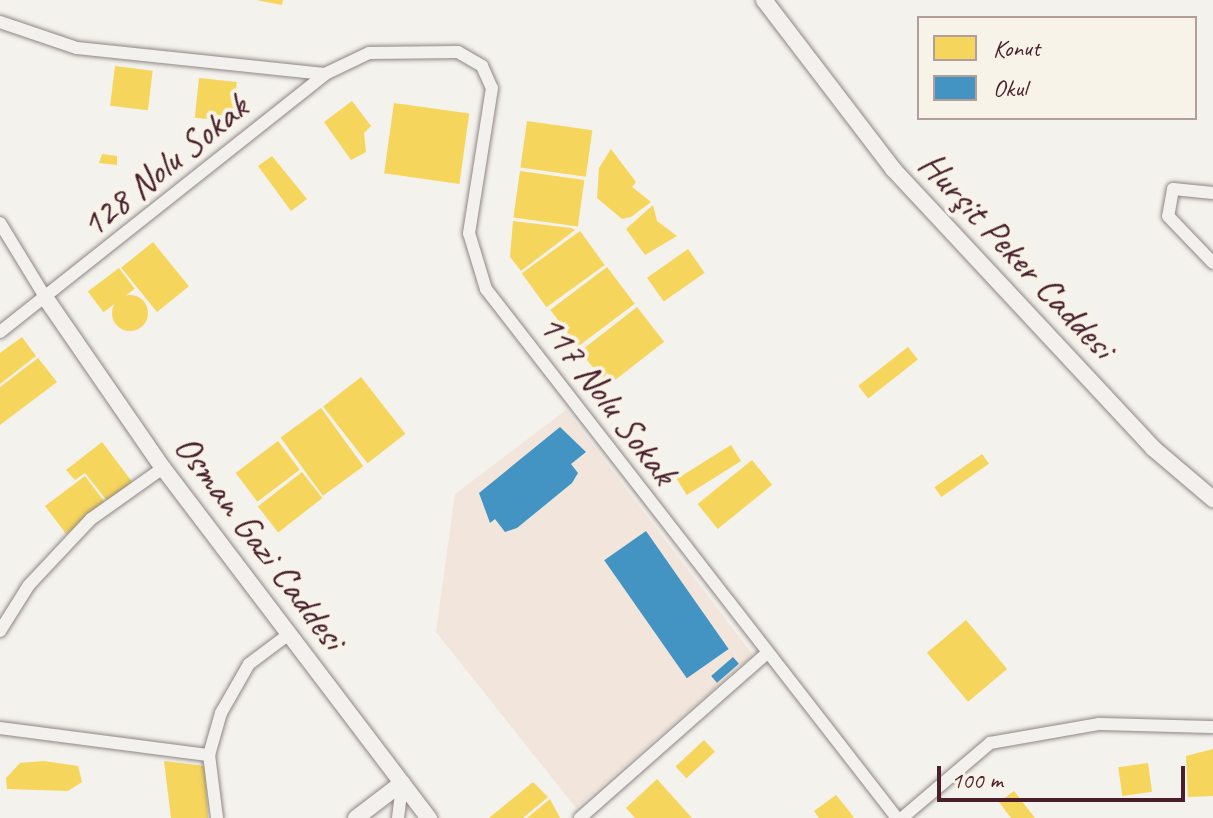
<!DOCTYPE html>
<meta charset="utf-8">
<style>
body{margin:0}
#map{position:relative;width:1213px;height:818px;overflow:hidden;background:#f4f2ec;font-family:Caveat,sans-serif}
div>[style]{position:absolute}
.built>*{inset:0;background:#f2e5db}
.homes>*{inset:0;background:#f6d55c;transform-origin:0 0}
.round{border-radius:50%}
.schools>*{inset:0;background:#4393c3;transform-origin:0 0}
.roads{filter:drop-shadow(0 0 2px #8f8685) drop-shadow(0 0 2px #8f8685)}
.minor>*{height:12px;margin:-6px;padding:0 6px;transform-origin:6px;border-radius:6px;background:#f2f1ed}
.tertiary>*{height:16px;margin:-8px;padding:0 8px;transform-origin:8px;border-radius:8px;background:#f2f1ed}
span{translate:-50% -50%;white-space:nowrap;text-align:center;line-height:1.15;-webkit-text-stroke:8px #f7f3e8;paint-order:stroke}
.street-label{font-size:38px;color:#4a1f2b}
.legend{position:absolute;left:917px;top:16px;width:280px;height:104px;box-sizing:border-box;background:#f7f3e8;border:2px solid #b29e9c;margin:0;padding:10px 14px;list-style:none;font-size:24px;color:#4a1f2b}
.legend li{display:flex;align-items:center;gap:16px;height:40px}
.legend b{width:40px;border:2px solid #b29e9c}
.scale{position:absolute;left:937px;top:766px;width:248px;height:36px;box-sizing:border-box;border:4px solid #4a1f2b;border-top:0;padding-left:10px;font-size:24px;line-height:28px;white-space:nowrap;color:#4a1f2b;-webkit-text-stroke:6px #f7f3e8;paint-order:stroke}
</style>
<div id="map">
<div class="built">
<div style="clip-path:polygon(566px 410px,753px 655px,576px 808px,436px 632px,455px 494px)"></div>
</div>
<div class="homes">
<div style="clip-path:polygon(256px 0,283px 0,282px 5px)"></div>
<div style="left:115px;top:66px;width:38px;height:40px;rotate:7deg"></div>
<div style="left:199px;top:78px;width:38px;height:40px;rotate:6deg"></div>
<div style="clip-path:polygon(352px 101px,371px 126px,364px 133px,366px 152px,351px 160px,324px 122px)"></div>
<div style="left:394px;top:103px;width:76px;height:71px;rotate:8deg"></div>
<div style="left:527px;top:121px;width:66px;height:47px;rotate:8deg"></div>
<div style="clip-path:polygon(611px 149px,636px 182px,632px 187px,651px 202px,631px 217px,622px 219px,597px 198px,599px 168px)"></div>
<div style="clip-path:polygon(102px 154px,117px 156px,117px 165px,99px 163px)"></div>
<div style="clip-path:polygon(272px 156px,307px 199px,291px 211px,258px 166px)"></div>
<div style="left:520px;top:171px;width:65px;height:47px;rotate:8deg"></div>
<div style="clip-path:polygon(653px 205px,657px 221px,677px 236px,645px 255px,626px 229px)"></div>
<div style="clip-path:polygon(513px 221px,571px 228px,575px 230px,521px 271px,510px 257px)"></div>
<div style="left:580px;top:231px;width:42px;height:72px;rotate:54deg"></div>
<div style="left:153px;top:242px;width:57px;height:41px;rotate:51deg"></div>
<div style="left:688px;top:249px;width:29px;height:50px;rotate:55deg"></div>
<div style="left:607px;top:267px;width:46px;height:71px;rotate:53deg"></div>
<div style="left:119px;top:268px;width:26px;height:39px;rotate:53deg"></div>
<div class="round" style="left:112px;top:295px;width:36px;height:36px"></div>
<div style="left:637px;top:307px;width:44px;height:72px;rotate:52deg"></div>
<div style="clip-path:polygon(22px 337px,36px 356px,0 384px,0 353px)"></div>
<div style="left:908px;top:347px;width:16px;height:63px;rotate:52deg"></div>
<div style="clip-path:polygon(38px 358px,57px 382px,0 425px,0 387px)"></div>
<div style="left:361px;top:377px;width:72px;height:48px;rotate:52deg"></div>
<div style="left:321px;top:408px;width:72px;height:50px;rotate:54deg"></div>
<div style="left:278px;top:441px;width:36px;height:53px;rotate:53deg"></div>
<div style="clip-path:polygon(102px 442px,133px 483px,108px 502px,85px 473px,75px 480px,66px 470px)"></div>
<div style="left:731px;top:445px;width:19px;height:64px;rotate:58deg"></div>
<div style="left:982px;top:454px;width:12px;height:58px;rotate:55deg"></div>
<div style="left:752px;top:460px;width:32px;height:70px;rotate:51deg"></div>
<div style="left:302px;top:472px;width:33px;height:56px;rotate:52deg"></div>
<div style="left:85px;top:476px;width:35px;height:50px;rotate:53deg"></div>
<div style="left:966px;top:620px;width:64px;height:51px;rotate:50deg"></div>
<div style="left:704px;top:740px;width:16px;height:39px;rotate:47deg"></div>
<div style="clip-path:polygon(1213px 749px,1213px 796px,1188px 797px,1186px 756px)"></div>
<div style="clip-path:polygon(44px 761px,78px 766px,82px 782px,68px 791px,7px 789px,6px 778px,20px 763px)"></div>
<div style="clip-path:polygon(164px 761px,205px 766px,208px 818px,171px 818px)"></div>
<div style="left:1148px;top:763px;width:29px;height:30px;rotate:82deg"></div>
<div style="clip-path:polygon(657px 779px,692px 818px,635px 818px,626px 808px)"></div>
<div style="clip-path:polygon(533px 782px,548px 797px,523px 818px,489px 818px)"></div>
<div style="clip-path:polygon(1014px 791px,1035px 818px,1011px 818px,999px 802px)"></div>
<div style="clip-path:polygon(836px 795px,849px 811px,854px 818px,819px 818px,814px 811px)"></div>
<div style="clip-path:polygon(550px 799px,560px 818px,527px 818px)"></div>
</div>
<div class="schools">
<div style="clip-path:polygon(560px 427px,586px 452px,571px 464px,578px 473px,572px 483px,517px 528px,505px 532px,495px 519px,490px 523px,479px 493px)"></div>
<div style="left:646px;top:531px;width:144px;height:51px;rotate:55deg"></div>
<div style="left:733px;top:657px;width:9px;height:29px;rotate:49deg"></div>
</div>
<div class="roads">
<div class="minor">
<div style="left:0;top:22px;width:81px;rotate:18.7deg"></div>
<div style="left:77px;top:48px;width:249px;rotate:6deg"></div>
<div style="left:1213px;top:193px;width:40px;rotate:-174.3deg"></div>
<div style="left:1173px;top:189px;width:27px;rotate:100deg"></div>
<div style="left:1168px;top:216px;width:65px;rotate:46.2deg"></div>
<div style="left:0;top:223px;width:90px;rotate:58.6deg"></div>
<div style="left:0;top:332px;width:415px;rotate:-38.4deg"></div>
<div style="left:325px;top:74px;width:49px;rotate:-25.5deg"></div>
<div style="left:369px;top:53px;width:89px;rotate:-0.6deg"></div>
<div style="left:458px;top:52px;width:28px;rotate:30deg"></div>
<div style="left:482px;top:66px;width:24px;rotate:66deg"></div>
<div style="left:492px;top:88px;width:147px;rotate:99deg"></div>
<div style="left:469px;top:233px;width:59px;rotate:73.1deg"></div>
<div style="left:486px;top:289px;width:670px;rotate:52.16deg"></div>
<div style="left:0;top:631px;width:54px;rotate:-57.8deg"></div>
<div style="left:29px;top:585px;width:91px;rotate:-46.8deg"></div>
<div style="left:91px;top:519px;width:88px;rotate:-35.3deg"></div>
<div style="left:0;top:728px;width:211px;rotate:7.4deg"></div>
<div style="left:217px;top:818px;width:64px;rotate:-97.2deg"></div>
<div style="left:209px;top:755px;width:44px;rotate:-74.1deg"></div>
<div style="left:221px;top:713px;width:56px;rotate:-60.3deg"></div>
<div style="left:249px;top:664px;width:50px;rotate:-36.9deg"></div>
<div style="left:398px;top:818px;width:35px;rotate:-83deg"></div>
<div style="left:580px;top:818px;width:248px;rotate:-41.4deg"></div>
<div style="left:902px;top:818px;width:116px;rotate:-40.4deg"></div>
<div style="left:990px;top:743px;width:111px;rotate:-9.9deg"></div>
<div style="left:1099px;top:724px;width:114px;rotate:1.5deg"></div>
</div>
<div class="tertiary">
<div style="left:764px;top:0;width:213px;rotate:52.6deg"></div>
<div style="left:893px;top:169px;width:381px;rotate:47deg"></div>
<div style="left:1153px;top:448px;width:79px;rotate:40.4deg"></div>
<div style="left:47px;top:300px;width:204px;rotate:55.4deg"></div>
<div style="left:163px;top:468px;width:440px;rotate:52.8deg"></div>
<div style="left:356px;top:818px;width:58px;rotate:-37.3deg"></div>
</div>
</div>
<div class="street-label">
<span style="left:164px;top:166px;rotate:-39deg">128 Nolu Sokak</span>
<span style="left:1017px;top:255px;rotate:47deg">Hurşit Peker Caddesi</span>
<span style="left:608px;top:399px;rotate:53deg">117 Nolu Sokak</span>
<span style="left:260px;top:542px;rotate:53deg">Osman Gazi Caddesi</span>
</div>
<ul class="legend">
<li><b style="height:22px;background:#f6d55c"></b>Konut</li>
<li><b style="height:22px;background:#4393c3"></b>Okul</li>
</ul>
<div class="scale">100 m</div>
</div>
